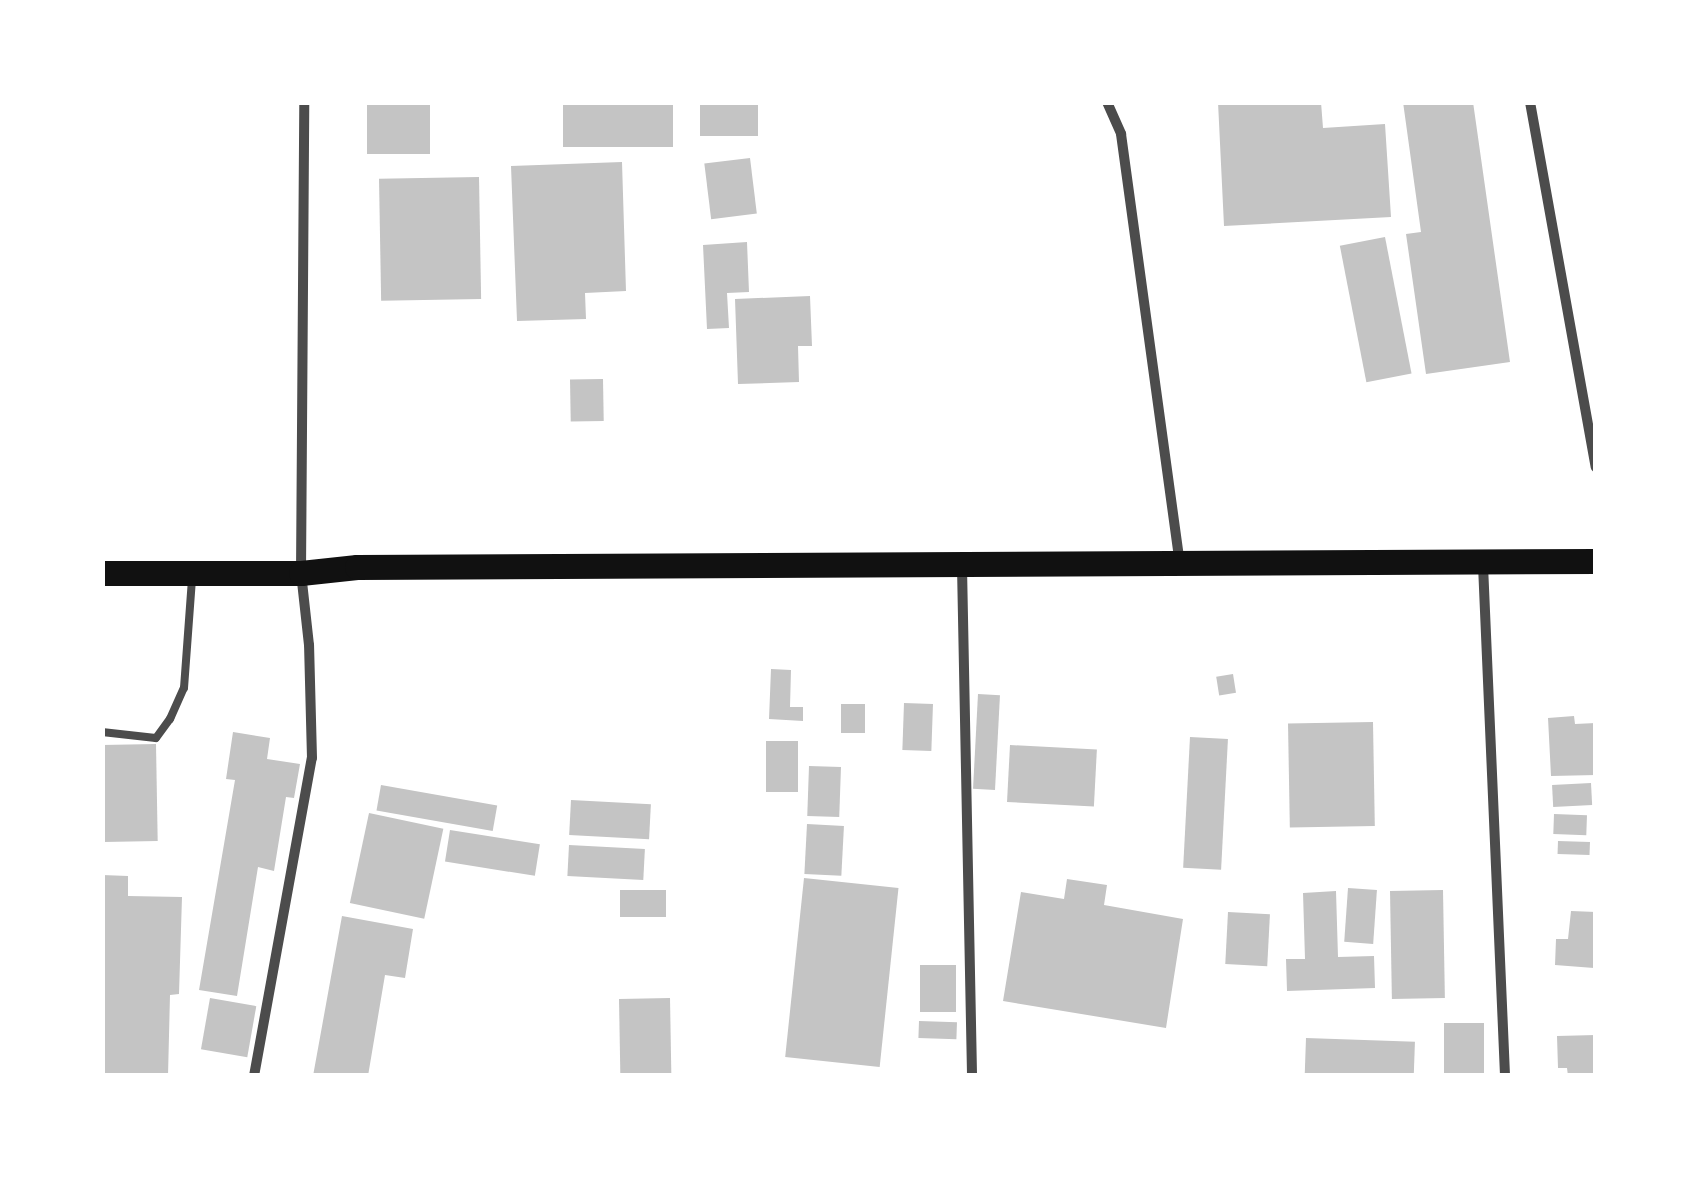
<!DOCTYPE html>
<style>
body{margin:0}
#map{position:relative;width:1698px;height:1178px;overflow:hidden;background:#fff;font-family:"PT Sans",sans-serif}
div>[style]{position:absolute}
.building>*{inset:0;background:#c4c4c4;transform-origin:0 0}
.service>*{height:8px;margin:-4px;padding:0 4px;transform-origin:4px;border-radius:4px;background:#4c4c4c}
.minor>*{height:10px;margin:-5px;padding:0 5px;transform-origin:5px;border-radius:5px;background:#4c4c4c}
.primary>*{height:25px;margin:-12.5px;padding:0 12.5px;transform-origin:12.5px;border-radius:12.5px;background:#111}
span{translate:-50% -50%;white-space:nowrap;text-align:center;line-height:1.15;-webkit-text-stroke:10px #fff;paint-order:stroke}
.frame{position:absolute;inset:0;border:105px solid #fff;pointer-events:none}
</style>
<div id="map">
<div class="building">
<div style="left:367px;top:102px;width:63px;height:52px"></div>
<div style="left:563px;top:102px;width:110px;height:45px"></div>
<div style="left:700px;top:102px;width:58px;height:34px"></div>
<div style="clip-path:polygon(1218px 102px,1321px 102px,1323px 128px,1385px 124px,1391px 217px,1224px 226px)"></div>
<div style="clip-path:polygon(1403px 102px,1473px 102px,1510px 362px,1426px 374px,1406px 234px,1421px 232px)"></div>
<div style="left:750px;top:158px;width:56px;height:46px;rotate:83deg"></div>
<div style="clip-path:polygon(622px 162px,626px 291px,585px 293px,586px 319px,517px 321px,511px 166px)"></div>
<div style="left:479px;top:177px;width:122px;height:100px;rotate:89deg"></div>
<div style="left:1385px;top:237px;width:139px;height:46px;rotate:79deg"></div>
<div style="clip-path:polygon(747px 242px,749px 292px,727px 293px,729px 328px,707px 329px,703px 245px)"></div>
<div style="clip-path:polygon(810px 296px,812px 346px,798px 346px,799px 382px,738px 384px,735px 299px)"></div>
<div style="left:603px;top:379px;width:42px;height:33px;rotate:89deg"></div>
<div style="clip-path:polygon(771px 669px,791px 670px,790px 707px,803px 707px,803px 721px,769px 719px)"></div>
<div style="left:1233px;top:674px;width:19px;height:17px;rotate:81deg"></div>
<div style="left:978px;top:694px;width:22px;height:95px;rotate:3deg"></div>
<div style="left:904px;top:703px;width:29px;height:47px;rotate:2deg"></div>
<div style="left:841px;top:704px;width:24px;height:29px"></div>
<div style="clip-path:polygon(1574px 716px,1575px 724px,1596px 723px,1596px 775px,1551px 776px,1548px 718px)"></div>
<div style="left:1373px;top:722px;width:104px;height:85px;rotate:89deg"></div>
<div style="clip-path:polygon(233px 732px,270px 738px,267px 759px,300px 764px,294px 798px,286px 797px,274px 871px,258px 867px,237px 996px,199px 990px,235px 780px,226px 779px)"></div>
<div style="left:1190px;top:737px;width:38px;height:131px;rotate:3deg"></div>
<div style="left:766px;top:741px;width:32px;height:51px"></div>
<div style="left:156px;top:744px;width:97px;height:54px;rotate:89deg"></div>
<div style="left:1010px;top:745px;width:87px;height:57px;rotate:3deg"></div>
<div style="left:809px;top:766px;width:32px;height:50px;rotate:2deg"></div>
<div style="left:1591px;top:783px;width:22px;height:39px;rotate:87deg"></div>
<div style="left:381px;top:785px;width:118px;height:26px;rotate:10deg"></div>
<div style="left:571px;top:800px;width:80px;height:35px;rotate:3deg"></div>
<div style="left:369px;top:813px;width:76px;height:92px;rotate:12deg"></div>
<div style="left:1554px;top:814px;width:33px;height:20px;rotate:2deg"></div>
<div style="left:807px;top:824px;width:37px;height:50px;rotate:3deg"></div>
<div style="left:450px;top:830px;width:91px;height:32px;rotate:9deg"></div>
<div style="left:1558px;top:841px;width:32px;height:13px;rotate:2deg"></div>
<div style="left:569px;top:845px;width:76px;height:31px;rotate:3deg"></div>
<div style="clip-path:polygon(102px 875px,128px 876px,128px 896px,182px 897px,179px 994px,170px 995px,168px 1076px,102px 1076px)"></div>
<div style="left:804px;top:878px;width:95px;height:180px;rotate:6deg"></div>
<div style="clip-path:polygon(1067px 879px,1107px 885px,1104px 905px,1183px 919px,1166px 1028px,1003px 1001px,1021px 892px,1064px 899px)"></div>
<div style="left:1348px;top:888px;width:29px;height:54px;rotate:4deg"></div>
<div style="left:620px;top:890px;width:46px;height:27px"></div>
<div style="left:1443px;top:890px;width:108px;height:53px;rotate:89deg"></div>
<div style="clip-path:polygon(1336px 891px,1338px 957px,1374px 956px,1375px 988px,1287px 991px,1286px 959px,1305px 959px,1303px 893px)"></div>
<div style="clip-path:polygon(1571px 911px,1596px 912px,1594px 968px,1555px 965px,1556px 939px,1568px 939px)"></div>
<div style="left:1228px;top:912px;width:42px;height:52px;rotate:3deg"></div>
<div style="clip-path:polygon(342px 916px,413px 929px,405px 978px,385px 975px,368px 1076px,313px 1076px)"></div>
<div style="left:920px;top:965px;width:36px;height:47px"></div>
<div style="left:210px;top:998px;width:47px;height:52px;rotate:10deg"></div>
<div style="left:670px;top:998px;width:78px;height:51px;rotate:89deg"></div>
<div style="left:919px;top:1021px;width:38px;height:17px;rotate:2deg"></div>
<div style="left:1484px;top:1023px;width:53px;height:40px;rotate:90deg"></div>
<div style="clip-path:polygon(1596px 1035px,1596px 1076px,1568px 1076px,1567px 1068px,1558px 1068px,1557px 1036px)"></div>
<div style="left:1306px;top:1038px;width:109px;height:38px;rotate:2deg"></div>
</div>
<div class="service">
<div style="left:102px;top:732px;width:54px;rotate:6.3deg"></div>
<div style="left:156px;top:738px;width:24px;rotate:-54deg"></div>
<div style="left:170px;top:719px;width:34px;rotate:-66deg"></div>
<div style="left:184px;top:688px;width:110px;rotate:-85.8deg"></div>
</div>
<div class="minor">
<div style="left:1107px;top:102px;width:35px;rotate:66deg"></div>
<div style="left:1121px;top:134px;width:432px;rotate:82.2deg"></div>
<div style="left:1530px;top:102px;width:371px;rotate:79.8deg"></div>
<div style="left:1483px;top:565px;width:511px;rotate:87.53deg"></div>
<div style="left:962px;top:567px;width:509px;rotate:88.87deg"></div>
<div style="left:254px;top:1076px;width:323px;rotate:-79.7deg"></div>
<div style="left:312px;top:758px;width:113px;rotate:-91.5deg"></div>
<div style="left:309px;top:645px;width:72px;rotate:-96.3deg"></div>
<div style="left:301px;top:573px;width:471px;rotate:-89.6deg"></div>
</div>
<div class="primary">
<div style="left:102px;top:573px;width:199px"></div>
<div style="left:301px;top:573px;width:56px;rotate:-6.1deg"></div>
<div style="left:357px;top:567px;width:1239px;rotate:-0.28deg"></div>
</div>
<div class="frame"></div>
</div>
